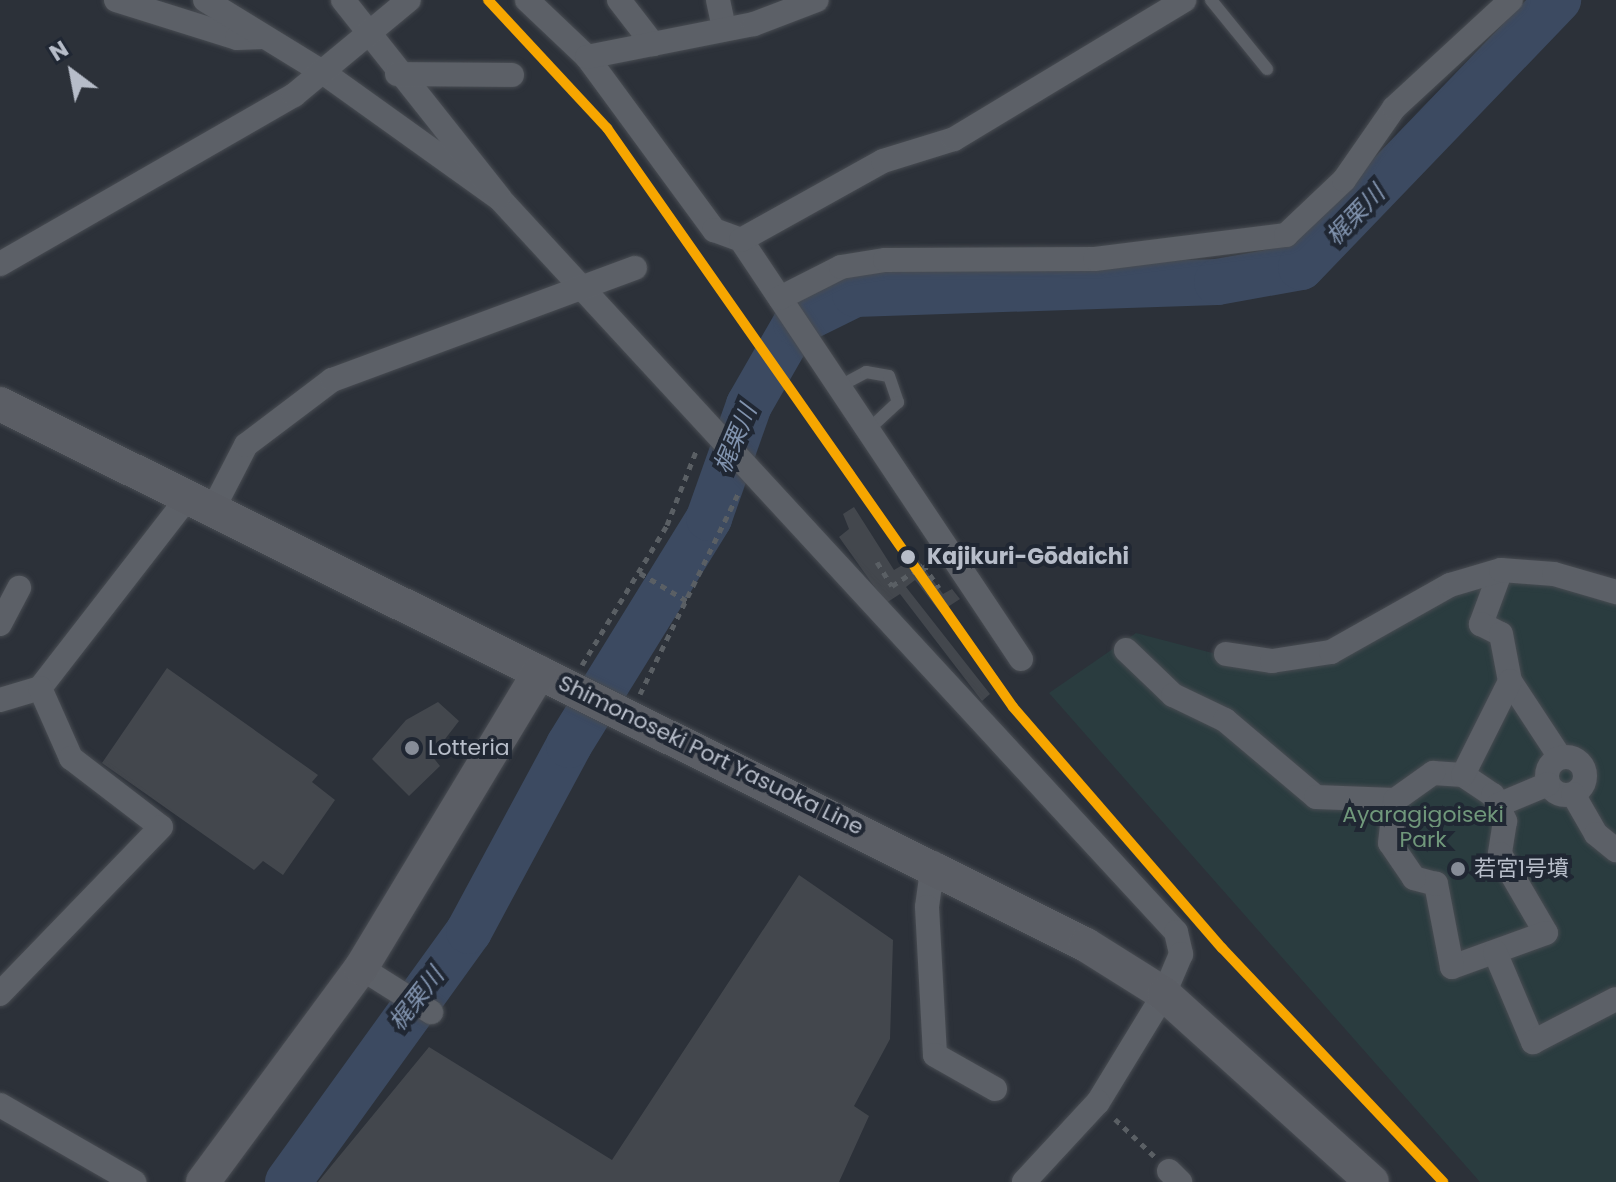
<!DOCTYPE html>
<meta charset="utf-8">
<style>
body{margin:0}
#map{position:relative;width:1616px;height:1182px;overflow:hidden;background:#2c3139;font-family:Poppins,"Noto Sans JP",sans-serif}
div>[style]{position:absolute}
.green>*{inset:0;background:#2a3c3f}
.river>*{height:46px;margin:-23px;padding:0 23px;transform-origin:23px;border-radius:23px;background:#3c4a61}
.building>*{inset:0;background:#43474d}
.path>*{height:5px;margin-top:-2.5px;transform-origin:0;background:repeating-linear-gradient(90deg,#5a5f64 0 6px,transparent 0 12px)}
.roads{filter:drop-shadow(0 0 2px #484c52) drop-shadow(0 0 2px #484c52)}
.lane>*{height:12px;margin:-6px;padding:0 6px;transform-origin:6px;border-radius:6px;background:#5c6067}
.street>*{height:24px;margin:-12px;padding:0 12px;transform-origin:12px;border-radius:12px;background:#5c6067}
.street>.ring{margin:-12px;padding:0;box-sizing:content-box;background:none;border:24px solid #5c6067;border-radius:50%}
.secondary>*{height:34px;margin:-17px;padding:0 17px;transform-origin:17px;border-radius:17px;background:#5b5e65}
.rail-1>*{height:10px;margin:-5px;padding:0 5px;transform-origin:5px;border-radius:5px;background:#f7a600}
.dots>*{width:22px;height:22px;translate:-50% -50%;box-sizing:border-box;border:4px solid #202733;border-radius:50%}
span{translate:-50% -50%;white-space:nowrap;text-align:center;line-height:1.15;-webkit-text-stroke:8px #202733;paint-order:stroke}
.stop-label{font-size:22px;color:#b7bdc9;font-weight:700}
.left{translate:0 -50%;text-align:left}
.poi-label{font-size:22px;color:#b7bdc9}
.street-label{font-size:22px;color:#b7bdc9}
.park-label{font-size:22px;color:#70987b}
.water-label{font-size:24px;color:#8193ae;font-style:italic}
.north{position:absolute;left:32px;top:32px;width:80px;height:80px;-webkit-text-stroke:6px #202733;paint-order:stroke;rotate:328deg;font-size:22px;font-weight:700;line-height:32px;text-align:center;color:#b7bdc9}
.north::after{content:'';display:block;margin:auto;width:28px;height:36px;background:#b7bdc9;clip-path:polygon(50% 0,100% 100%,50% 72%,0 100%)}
</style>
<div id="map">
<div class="green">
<div style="clip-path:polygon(1553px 581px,1616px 600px,1616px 1182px,1480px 1182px,1049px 693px,1136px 633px,1262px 666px,1469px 584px)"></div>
</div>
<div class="river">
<div style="left:288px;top:1182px;width:309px;rotate:-54.2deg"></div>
<div style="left:469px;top:931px;width:211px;rotate:-61.7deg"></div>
<div style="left:569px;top:745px;width:267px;rotate:-58.3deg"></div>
<div style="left:709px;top:518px;width:120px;rotate:-70.5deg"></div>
<div style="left:749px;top:405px;width:95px;rotate:-60.2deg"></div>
<div style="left:796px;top:323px;width:66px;rotate:-26.2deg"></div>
<div style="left:855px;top:294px;width:362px;rotate:-1.9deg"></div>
<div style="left:1217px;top:282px;width:85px;rotate:-10.1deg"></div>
<div style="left:1301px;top:267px;width:371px;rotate:-46.1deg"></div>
</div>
<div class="building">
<div style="clip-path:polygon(854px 507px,894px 570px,916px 557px,943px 594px,952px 589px,960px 599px,940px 612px,915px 580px,906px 587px,990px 694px,982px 701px,900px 594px,886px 603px,839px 537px,849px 529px,843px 514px)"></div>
<div style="clip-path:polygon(167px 668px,318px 775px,312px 782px,335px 800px,283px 875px,263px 861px,254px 870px,102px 763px)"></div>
<div style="clip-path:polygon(438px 702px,459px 721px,432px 756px,440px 766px,409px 796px,372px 759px,406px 720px)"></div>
<div style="clip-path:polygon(799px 875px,893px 940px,890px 1039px,854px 1106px,869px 1116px,839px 1182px,318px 1182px,429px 1047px,612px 1160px)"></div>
</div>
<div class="path">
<div style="left:877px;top:562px;width:28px;rotate:58deg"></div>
<div style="left:892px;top:586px;width:37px;rotate:-34deg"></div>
<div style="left:923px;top:565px;width:28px;rotate:55deg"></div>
<div style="left:640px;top:573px;width:55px;rotate:30.8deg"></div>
<div style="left:582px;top:665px;width:164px;rotate:-58.7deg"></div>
<div style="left:667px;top:525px;width:82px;rotate:-68.5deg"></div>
<div style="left:640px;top:694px;width:225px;rotate:-63.9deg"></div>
<div style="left:1115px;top:1119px;width:54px;rotate:43.5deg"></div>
</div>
<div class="roads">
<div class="lane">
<div style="left:1211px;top:0;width:89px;rotate:50.9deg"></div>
<div style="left:840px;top:386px;width:30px;rotate:-28deg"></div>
<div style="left:866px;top:372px;width:23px;rotate:10deg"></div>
<div style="left:889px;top:376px;width:28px;rotate:71deg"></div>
<div style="left:898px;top:402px;width:40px;rotate:137deg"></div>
</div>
<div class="street">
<div style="left:116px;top:0;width:127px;rotate:17.4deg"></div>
<div style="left:237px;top:38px;width:27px;rotate:-2deg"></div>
<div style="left:205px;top:0;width:140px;rotate:31.5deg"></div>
<div style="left:324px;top:73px;width:216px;rotate:35.6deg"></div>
<div style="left:500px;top:199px;width:997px;rotate:47.32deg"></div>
<div style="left:1176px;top:932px;width:23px;rotate:77deg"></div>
<div style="left:1181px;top:954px;width:43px;rotate:113deg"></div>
<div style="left:1164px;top:994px;width:127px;rotate:121.4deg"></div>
<div style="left:1098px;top:1102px;width:109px;rotate:132.8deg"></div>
<div style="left:343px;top:0;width:251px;rotate:51.6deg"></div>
<div style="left:527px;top:0;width:83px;rotate:43.5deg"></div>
<div style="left:587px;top:57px;width:215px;rotate:53.7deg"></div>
<div style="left:714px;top:230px;width:29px;rotate:20deg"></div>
<div style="left:741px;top:240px;width:504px;rotate:56.25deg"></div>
<div style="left:619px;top:0;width:56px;rotate:52.3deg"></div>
<div style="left:718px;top:0;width:30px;rotate:78deg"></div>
<div style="left:587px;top:57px;width:170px;rotate:-11.2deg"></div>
<div style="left:754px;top:24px;width:67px;rotate:-20.9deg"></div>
<div style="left:397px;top:74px;width:115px;rotate:0.5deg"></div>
<div style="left:741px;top:240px;width:162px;rotate:-29.1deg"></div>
<div style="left:883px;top:161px;width:74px;rotate:-17.2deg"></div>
<div style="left:954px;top:139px;width:269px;rotate:-31.1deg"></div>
<div style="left:0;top:264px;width:339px;rotate:-29.9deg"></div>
<div style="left:294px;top:95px;width:149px;rotate:-39.6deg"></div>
<div style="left:780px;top:298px;width:68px;rotate:-26.9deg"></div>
<div style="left:841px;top:267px;width:45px;rotate:-9deg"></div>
<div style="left:885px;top:260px;width:210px;rotate:-0.3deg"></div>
<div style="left:1095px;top:259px;width:193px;rotate:-7.2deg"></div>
<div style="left:1286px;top:235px;width:80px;rotate:-43.5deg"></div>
<div style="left:1344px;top:180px;width:88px;rotate:-55.2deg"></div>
<div style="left:1394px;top:108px;width:159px;rotate:-42.7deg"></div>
<div style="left:213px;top:509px;width:72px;rotate:-62.7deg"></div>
<div style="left:246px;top:445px;width:108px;rotate:-37.1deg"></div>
<div style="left:332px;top:380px;width:323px;rotate:-20.3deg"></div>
<div style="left:1501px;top:570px;width:58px;rotate:110.3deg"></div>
<div style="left:1481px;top:624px;width:22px;rotate:27deg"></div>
<div style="left:1501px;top:634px;width:48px;rotate:79.2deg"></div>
<div style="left:1510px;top:681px;width:91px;rotate:56.7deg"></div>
<div style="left:0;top:624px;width:41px;rotate:-62.2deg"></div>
<div style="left:1126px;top:650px;width:65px;rotate:43.8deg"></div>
<div style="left:1173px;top:695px;width:58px;rotate:25.7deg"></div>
<div style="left:1225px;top:720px;width:119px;rotate:40.2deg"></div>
<div style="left:1316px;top:797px;width:79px;rotate:2.2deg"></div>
<div style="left:1226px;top:654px;width:47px;rotate:8.7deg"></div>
<div style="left:1272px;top:661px;width:60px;rotate:-8.7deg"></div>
<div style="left:1331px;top:652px;width:137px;rotate:-29.4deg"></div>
<div style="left:1450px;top:585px;width:53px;rotate:-16.4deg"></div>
<div style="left:1501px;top:570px;width:53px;rotate:4.3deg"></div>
<div style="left:1554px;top:574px;width:65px;rotate:16.2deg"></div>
<div style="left:40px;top:688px;width:243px;rotate:-52.2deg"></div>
<div style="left:0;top:700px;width:42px;rotate:-16.7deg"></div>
<div style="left:40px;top:688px;width:77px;rotate:66.1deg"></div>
<div style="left:71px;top:758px;width:113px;rotate:37.5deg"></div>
<div style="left:161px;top:827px;width:232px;rotate:134deg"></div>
<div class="ring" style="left:1547px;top:757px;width:14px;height:14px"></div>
<div style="left:1433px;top:773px;width:30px;rotate:4deg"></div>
<div style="left:1463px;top:775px;width:36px;rotate:34deg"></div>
<div style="left:1493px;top:795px;width:29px;rotate:65deg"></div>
<div style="left:1505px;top:821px;width:33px;rotate:99deg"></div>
<div style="left:1500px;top:854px;width:91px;rotate:59.8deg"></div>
<div style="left:1546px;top:933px;width:100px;rotate:160.1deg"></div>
<div style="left:1452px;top:967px;width:85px;rotate:-100.9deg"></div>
<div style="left:1436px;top:884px;width:23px;rotate:-165deg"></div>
<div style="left:1414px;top:878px;width:42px;rotate:-124.4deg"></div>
<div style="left:1390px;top:843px;width:43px;rotate:-83.4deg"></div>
<div style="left:1395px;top:800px;width:47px;rotate:-35.4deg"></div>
<div style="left:1463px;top:775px;width:105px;rotate:-63.4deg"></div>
<div style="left:1573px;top:794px;width:46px;rotate:60.1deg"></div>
<div style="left:1596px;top:834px;width:26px;rotate:39deg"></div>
<div style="left:1498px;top:805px;width:54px;rotate:-22.8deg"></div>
<div style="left:933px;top:863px;width:44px;rotate:97.8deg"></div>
<div style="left:927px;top:907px;width:148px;rotate:86.9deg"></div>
<div style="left:935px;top:1055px;width:69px;rotate:29.5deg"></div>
<div style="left:1495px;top:952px;width:98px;rotate:67.1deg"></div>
<div style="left:1533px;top:1042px;width:93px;rotate:-27.4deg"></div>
<div style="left:361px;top:968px;width:83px;rotate:32.2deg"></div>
<div style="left:0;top:1105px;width:155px;rotate:29.9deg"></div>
<div style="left:1169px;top:1171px;width:16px;rotate:45deg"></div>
</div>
<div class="secondary">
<div style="left:0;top:404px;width:1213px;rotate:26.48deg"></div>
<div style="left:1086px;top:945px;width:92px;rotate:32.1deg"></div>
<div style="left:1164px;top:994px;width:280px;rotate:42.1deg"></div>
<div style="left:203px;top:1182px;width:266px;rotate:-53.6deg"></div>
<div style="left:361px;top:968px;width:345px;rotate:-58.9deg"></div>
</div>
</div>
<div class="rail-1">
<div style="left:488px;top:0;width:175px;rotate:47.1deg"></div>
<div style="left:607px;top:128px;width:707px;rotate:54.96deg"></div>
<div style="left:1013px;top:707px;width:319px;rotate:49.1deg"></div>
<div style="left:1222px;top:948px;width:322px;rotate:46.6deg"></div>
</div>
<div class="dots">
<div style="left:908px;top:557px;background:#b7bdc9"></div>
<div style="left:412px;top:748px;background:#868c97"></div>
<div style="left:1458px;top:869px;background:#868c97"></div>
</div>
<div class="stop-label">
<span class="left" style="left:927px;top:557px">Kajikuri-Gōdaichi</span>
</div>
<div class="poi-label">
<span class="left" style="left:428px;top:748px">Lotteria</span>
<span class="left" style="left:1474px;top:869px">若宮1号墳</span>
</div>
<div class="street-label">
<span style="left:711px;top:755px;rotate:26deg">Shimonoseki Port Yasuoka Line</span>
</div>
<div class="park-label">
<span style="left:1423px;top:827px">Ayaragigoiseki<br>Park</span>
</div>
<div class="water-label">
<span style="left:1355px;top:215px;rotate:-46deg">梶栗川</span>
<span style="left:735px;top:439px;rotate:-67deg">梶栗川</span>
<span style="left:416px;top:999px;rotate:-52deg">梶栗川</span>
</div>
<div class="north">N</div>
</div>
